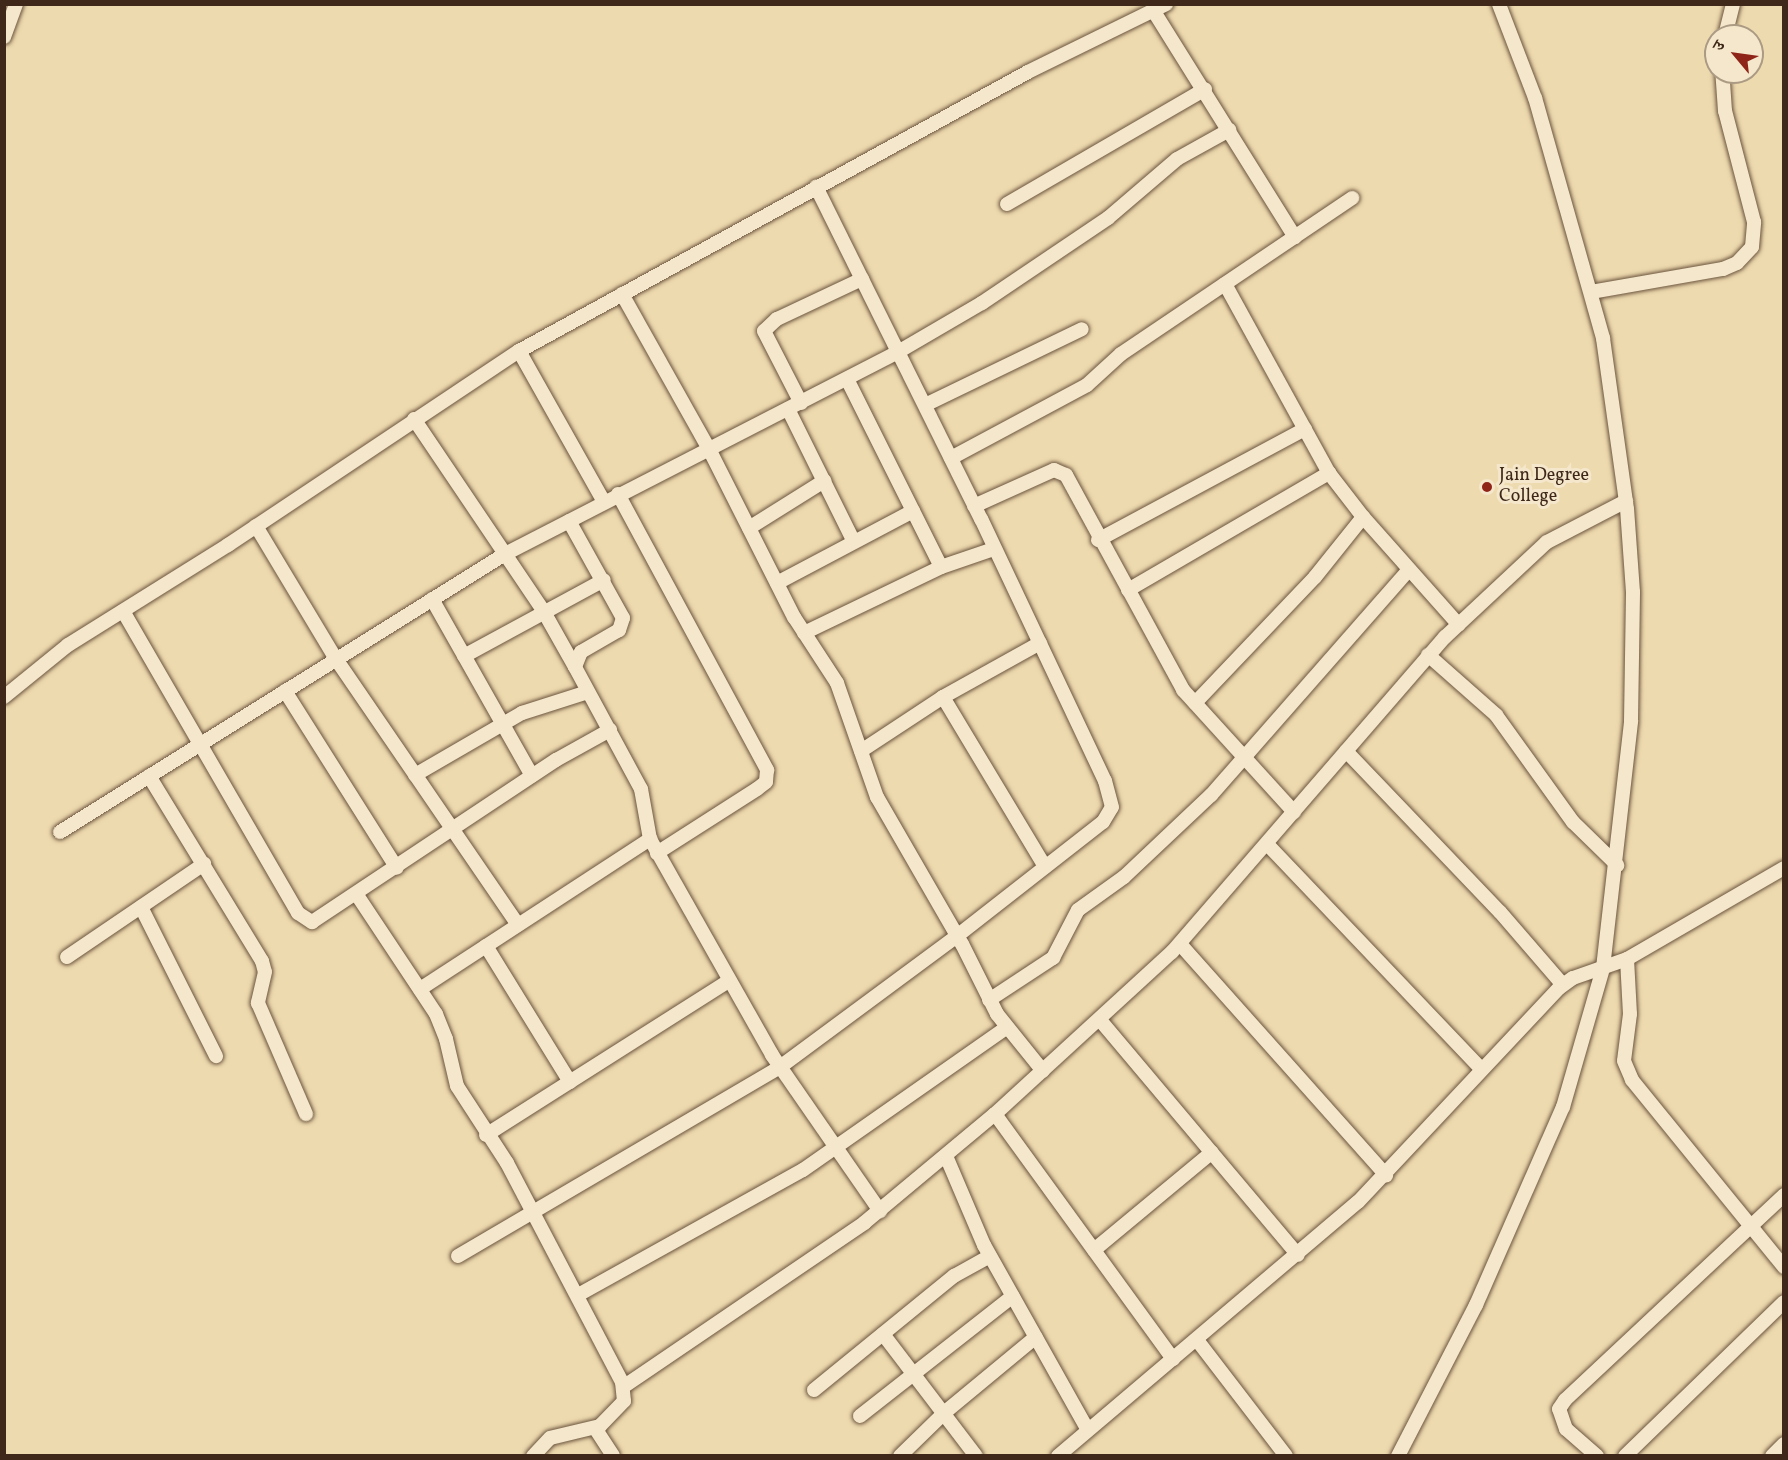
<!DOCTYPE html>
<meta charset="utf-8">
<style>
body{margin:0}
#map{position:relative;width:1788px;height:1460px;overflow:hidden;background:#eedaaf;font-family:Vollkorn,"Noto Serif Devanagari",serif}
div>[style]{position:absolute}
.roads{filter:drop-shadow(0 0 2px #6b543e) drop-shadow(0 0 2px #6b543e)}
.street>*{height:14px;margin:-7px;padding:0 7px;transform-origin:7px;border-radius:7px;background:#f4e7cb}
.dots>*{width:16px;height:16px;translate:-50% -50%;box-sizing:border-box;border:3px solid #f4e7cb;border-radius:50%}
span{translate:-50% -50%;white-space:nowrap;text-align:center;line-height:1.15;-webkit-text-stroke:6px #f4e7cb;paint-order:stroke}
.poi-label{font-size:18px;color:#3f2819}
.left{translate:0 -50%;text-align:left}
.frame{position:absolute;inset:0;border:6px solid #3f2819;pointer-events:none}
.north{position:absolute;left:1704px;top:24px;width:60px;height:60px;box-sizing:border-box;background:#f4e7cb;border:2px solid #ac9b84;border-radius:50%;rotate:299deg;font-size:16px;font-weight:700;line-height:24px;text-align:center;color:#3f2819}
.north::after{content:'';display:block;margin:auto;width:21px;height:27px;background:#8f2418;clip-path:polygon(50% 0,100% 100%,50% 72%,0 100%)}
</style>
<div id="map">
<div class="roads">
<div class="street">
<div style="left:1153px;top:10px;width:268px;rotate:58deg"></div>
<div style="left:1725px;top:36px;width:33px;rotate:-76deg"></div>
<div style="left:4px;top:37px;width:35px;rotate:-70deg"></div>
<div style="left:1007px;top:204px;width:229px;rotate:-30.1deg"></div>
<div style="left:1225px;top:284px;width:216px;rotate:61.2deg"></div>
<div style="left:1329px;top:473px;width:56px;rotate:52.3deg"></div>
<div style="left:1363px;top:517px;width:144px;rotate:48.4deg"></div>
<div style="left:1591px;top:292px;width:134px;rotate:-9.9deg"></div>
<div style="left:1723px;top:269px;width:15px;rotate:-23deg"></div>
<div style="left:1737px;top:263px;width:22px;rotate:-47deg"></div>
<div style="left:1752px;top:247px;width:25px;rotate:-85deg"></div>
<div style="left:1754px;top:222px;width:115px;rotate:-104.6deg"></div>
<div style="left:1725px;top:111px;width:39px;rotate:-94deg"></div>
<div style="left:622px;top:294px;width:176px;rotate:60.7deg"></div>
<div style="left:708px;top:447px;width:191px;rotate:63.2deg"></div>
<div style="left:794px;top:617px;width:79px;rotate:56.9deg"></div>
<div style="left:837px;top:683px;width:121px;rotate:70.7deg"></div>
<div style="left:877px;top:797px;width:170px;rotate:60deg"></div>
<div style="left:962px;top:944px;width:78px;rotate:63.4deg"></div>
<div style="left:997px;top:1014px;width:73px;rotate:51.1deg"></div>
<div style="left:519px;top:351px;width:173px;rotate:60.6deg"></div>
<div style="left:847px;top:379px;width:210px;rotate:63.4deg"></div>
<div style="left:801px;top:403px;width:81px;rotate:-117.2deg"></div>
<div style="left:764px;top:331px;width:18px;rotate:-43deg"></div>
<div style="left:777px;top:319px;width:94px;rotate:-25.2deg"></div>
<div style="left:925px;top:405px;width:174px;rotate:-25.8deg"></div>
<div style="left:788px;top:409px;width:148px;rotate:63.6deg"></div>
<div style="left:414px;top:419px;width:233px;rotate:56deg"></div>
<div style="left:544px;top:612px;width:63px;rotate:60.6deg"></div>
<div style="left:951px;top:458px;width:154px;rotate:-28.2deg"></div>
<div style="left:1087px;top:385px;width:46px;rotate:-42.4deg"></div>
<div style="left:1121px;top:354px;width:279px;rotate:-34deg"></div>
<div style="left:618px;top:494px;width:314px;rotate:61.6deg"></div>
<div style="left:767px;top:770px;width:12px;rotate:95deg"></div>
<div style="left:766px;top:782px;width:11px;rotate:142deg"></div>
<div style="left:757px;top:789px;width:119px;rotate:147.4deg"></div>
<div style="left:974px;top:506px;width:88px;rotate:-24.2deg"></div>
<div style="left:1054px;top:470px;width:13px;rotate:23deg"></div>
<div style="left:1066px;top:475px;width:245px;rotate:61.4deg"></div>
<div style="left:1183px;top:690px;width:165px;rotate:47.7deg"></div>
<div style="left:569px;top:521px;width:111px;rotate:60.9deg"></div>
<div style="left:623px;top:618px;width:13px;rotate:108deg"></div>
<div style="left:619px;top:630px;width:44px;rotate:149.9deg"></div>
<div style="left:581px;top:652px;width:16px;rotate:112deg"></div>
<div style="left:575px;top:667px;width:139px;rotate:61.6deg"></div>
<div style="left:641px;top:789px;width:51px;rotate:79.8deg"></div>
<div style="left:650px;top:839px;width:248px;rotate:60.5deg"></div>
<div style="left:772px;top:1055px;width:190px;rotate:55.3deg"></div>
<div style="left:256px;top:526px;width:155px;rotate:59deg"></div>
<div style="left:336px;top:659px;width:322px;rotate:55.6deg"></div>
<div style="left:749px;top:528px;width:89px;rotate:-32.1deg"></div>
<div style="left:1098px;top:540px;width:235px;rotate:-28.2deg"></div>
<div style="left:777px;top:583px;width:154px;rotate:-27.9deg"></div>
<div style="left:1128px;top:590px;width:233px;rotate:-30.2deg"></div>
<div style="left:432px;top:599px;width:203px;rotate:60.5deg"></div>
<div style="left:123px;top:611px;width:349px;rotate:59.9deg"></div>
<div style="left:298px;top:913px;width:17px;rotate:33deg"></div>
<div style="left:312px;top:922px;width:293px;rotate:-33.6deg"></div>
<div style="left:556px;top:760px;width:62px;rotate:-29.1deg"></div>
<div style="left:804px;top:633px;width:152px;rotate:-25.7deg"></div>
<div style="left:941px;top:567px;width:56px;rotate:-18.8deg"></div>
<div style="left:1428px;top:655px;width:91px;rotate:41.4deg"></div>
<div style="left:1496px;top:715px;width:132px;rotate:54.3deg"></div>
<div style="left:1573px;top:822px;width:62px;rotate:44.3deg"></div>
<div style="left:464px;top:656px;width:159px;rotate:-28.5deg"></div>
<div style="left:285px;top:691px;width:209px;rotate:57.7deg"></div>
<div style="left:4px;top:697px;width:82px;rotate:-39.1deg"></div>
<div style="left:68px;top:645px;width:189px;rotate:-32deg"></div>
<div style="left:228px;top:545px;width:350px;rotate:-33.7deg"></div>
<div style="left:519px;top:351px;width:580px;rotate:-28.73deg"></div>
<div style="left:1028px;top:72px;width:154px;rotate:-26.2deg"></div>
<div style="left:943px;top:697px;width:198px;rotate:59deg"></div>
<div style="left:1195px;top:703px;width:174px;rotate:-46.4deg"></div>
<div style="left:1315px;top:577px;width:77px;rotate:-51.3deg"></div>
<div style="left:861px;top:751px;width:98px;rotate:-33.4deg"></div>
<div style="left:943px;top:697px;width:111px;rotate:-29.1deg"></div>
<div style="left:1346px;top:751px;width:223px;rotate:46.3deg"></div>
<div style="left:1500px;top:912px;width:96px;rotate:49.2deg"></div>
<div style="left:415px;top:775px;width:124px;rotate:-30.1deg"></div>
<div style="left:522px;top:713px;width:69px;rotate:-17.7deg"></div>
<div style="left:149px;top:776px;width:217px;rotate:58.6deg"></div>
<div style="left:262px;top:961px;width:11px;rotate:75deg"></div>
<div style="left:265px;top:972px;width:32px;rotate:103deg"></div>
<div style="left:258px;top:1003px;width:121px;rotate:66.6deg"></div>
<div style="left:60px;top:832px;width:525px;rotate:-31.99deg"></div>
<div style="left:505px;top:554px;width:442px;rotate:-27.2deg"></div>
<div style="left:898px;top:352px;width:97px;rotate:-30.3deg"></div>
<div style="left:982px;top:303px;width:152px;rotate:-34deg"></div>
<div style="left:1108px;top:218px;width:91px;rotate:-40.5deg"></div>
<div style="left:1177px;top:159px;width:60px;rotate:-29.1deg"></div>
<div style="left:1267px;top:844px;width:309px;rotate:46.4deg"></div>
<div style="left:357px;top:895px;width:143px;rotate:56.4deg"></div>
<div style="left:436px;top:1014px;width:27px;rotate:68deg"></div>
<div style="left:446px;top:1039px;width:48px;rotate:76.8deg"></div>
<div style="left:457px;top:1086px;width:92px;rotate:57deg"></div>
<div style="left:507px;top:1163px;width:247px;rotate:62.3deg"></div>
<div style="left:622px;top:1382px;width:19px;rotate:84deg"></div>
<div style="left:624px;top:1401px;width:35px;rotate:134deg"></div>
<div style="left:600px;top:1426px;width:51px;rotate:166.5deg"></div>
<div style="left:550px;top:1438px;width:25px;rotate:133deg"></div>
<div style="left:141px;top:907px;width:167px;rotate:63.3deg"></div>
<div style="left:1180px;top:944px;width:310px;rotate:48.3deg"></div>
<div style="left:486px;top:946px;width:160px;rotate:58.3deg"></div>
<div style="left:67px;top:957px;width:166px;rotate:-34.2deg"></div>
<div style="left:1627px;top:959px;width:55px;rotate:86.9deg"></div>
<div style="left:1630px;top:1014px;width:47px;rotate:97.3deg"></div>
<div style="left:1624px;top:1061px;width:21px;rotate:67deg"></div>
<div style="left:1632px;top:1080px;width:241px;rotate:50.9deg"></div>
<div style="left:420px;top:989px;width:275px;rotate:-33.1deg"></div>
<div style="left:989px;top:1000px;width:77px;rotate:-33.3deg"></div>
<div style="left:1053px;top:958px;width:54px;rotate:-62.5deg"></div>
<div style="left:1078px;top:910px;width:57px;rotate:-35.7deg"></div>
<div style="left:1124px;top:877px;width:120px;rotate:-43.3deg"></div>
<div style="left:1211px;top:795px;width:300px;rotate:-48.7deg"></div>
<div style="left:1100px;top:1020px;width:307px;rotate:49.9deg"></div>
<div style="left:995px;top:1114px;width:303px;rotate:54deg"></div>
<div style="left:486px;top:1135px;width:288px;rotate:-32.4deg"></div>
<div style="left:946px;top:1156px;width:97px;rotate:66.9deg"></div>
<div style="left:984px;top:1245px;width:212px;rotate:60.7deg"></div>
<div style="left:1094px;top:1250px;width:153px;rotate:-39.7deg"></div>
<div style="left:458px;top:1256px;width:373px;rotate:-30.4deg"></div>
<div style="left:780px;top:1067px;width:220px;rotate:-36.5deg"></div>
<div style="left:957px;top:936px;width:185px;rotate:-38deg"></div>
<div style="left:1103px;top:822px;width:17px;rotate:-59deg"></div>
<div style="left:1112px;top:807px;width:27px;rotate:-105deg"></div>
<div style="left:1105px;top:781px;width:290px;rotate:-115.3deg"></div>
<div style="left:981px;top:519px;width:371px;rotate:-116.4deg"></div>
<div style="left:578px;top:1295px;width:257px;rotate:-29.1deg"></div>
<div style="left:803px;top:1170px;width:249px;rotate:-35deg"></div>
<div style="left:883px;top:1334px;width:153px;rotate:52.7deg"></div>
<div style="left:1197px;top:1340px;width:146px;rotate:52.5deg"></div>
<div style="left:623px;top:1387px;width:292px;rotate:-34.2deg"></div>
<div style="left:864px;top:1223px;width:170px;rotate:-39.8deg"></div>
<div style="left:995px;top:1114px;width:240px;rotate:-42.5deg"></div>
<div style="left:1172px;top:952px;width:417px;rotate:-49.1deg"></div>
<div style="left:1445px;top:637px;width:139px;rotate:-43deg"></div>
<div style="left:1547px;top:542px;width:89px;rotate:-27.4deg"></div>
<div style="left:814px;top:1390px;width:181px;rotate:-39.2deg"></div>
<div style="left:954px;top:1276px;width:41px;rotate:-29.1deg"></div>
<div style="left:860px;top:1416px;width:194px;rotate:-38.1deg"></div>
<div style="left:595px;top:1428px;width:33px;rotate:57deg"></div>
<div style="left:900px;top:1456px;width:62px;rotate:-44.3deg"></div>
<div style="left:944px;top:1413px;width:119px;rotate:-39.6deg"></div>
<div style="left:1058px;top:1456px;width:393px;rotate:-40.3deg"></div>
<div style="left:1358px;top:1202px;width:294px;rotate:-46.8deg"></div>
<div style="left:1559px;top:988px;width:17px;rotate:-36deg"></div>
<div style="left:1573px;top:978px;width:57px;rotate:-19.4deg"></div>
<div style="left:1627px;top:959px;width:181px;rotate:-30.1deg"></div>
<div style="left:1398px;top:1456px;width:170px;rotate:-62.7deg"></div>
<div style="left:1476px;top:1305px;width:216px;rotate:-66.3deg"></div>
<div style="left:1563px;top:1107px;width:145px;rotate:-73.9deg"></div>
<div style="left:1603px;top:968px;width:249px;rotate:-83.5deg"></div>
<div style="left:1631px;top:721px;width:129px;rotate:-89.1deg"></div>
<div style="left:1633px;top:592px;width:83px;rotate:-94.1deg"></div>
<div style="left:1627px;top:509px;width:173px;rotate:-98deg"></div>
<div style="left:1603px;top:338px;width:249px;rotate:-105.8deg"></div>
<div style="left:1535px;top:98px;width:101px;rotate:-111deg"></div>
<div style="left:1597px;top:1456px;width:41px;rotate:-138.9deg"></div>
<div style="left:1566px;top:1429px;width:21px;rotate:-109deg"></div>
<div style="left:1559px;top:1409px;width:11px;rotate:-56deg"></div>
<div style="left:1565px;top:1400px;width:300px;rotate:-43.1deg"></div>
<div style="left:1625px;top:1456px;width:221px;rotate:-44.1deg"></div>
<div style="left:1772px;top:1456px;width:17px;rotate:-45deg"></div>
</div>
</div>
<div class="dots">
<div style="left:1487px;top:487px;background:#8f2418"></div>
</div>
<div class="poi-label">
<span class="left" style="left:1499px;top:487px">Jain Degree<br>College</span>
</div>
<div class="frame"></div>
<div class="north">उ</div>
</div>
